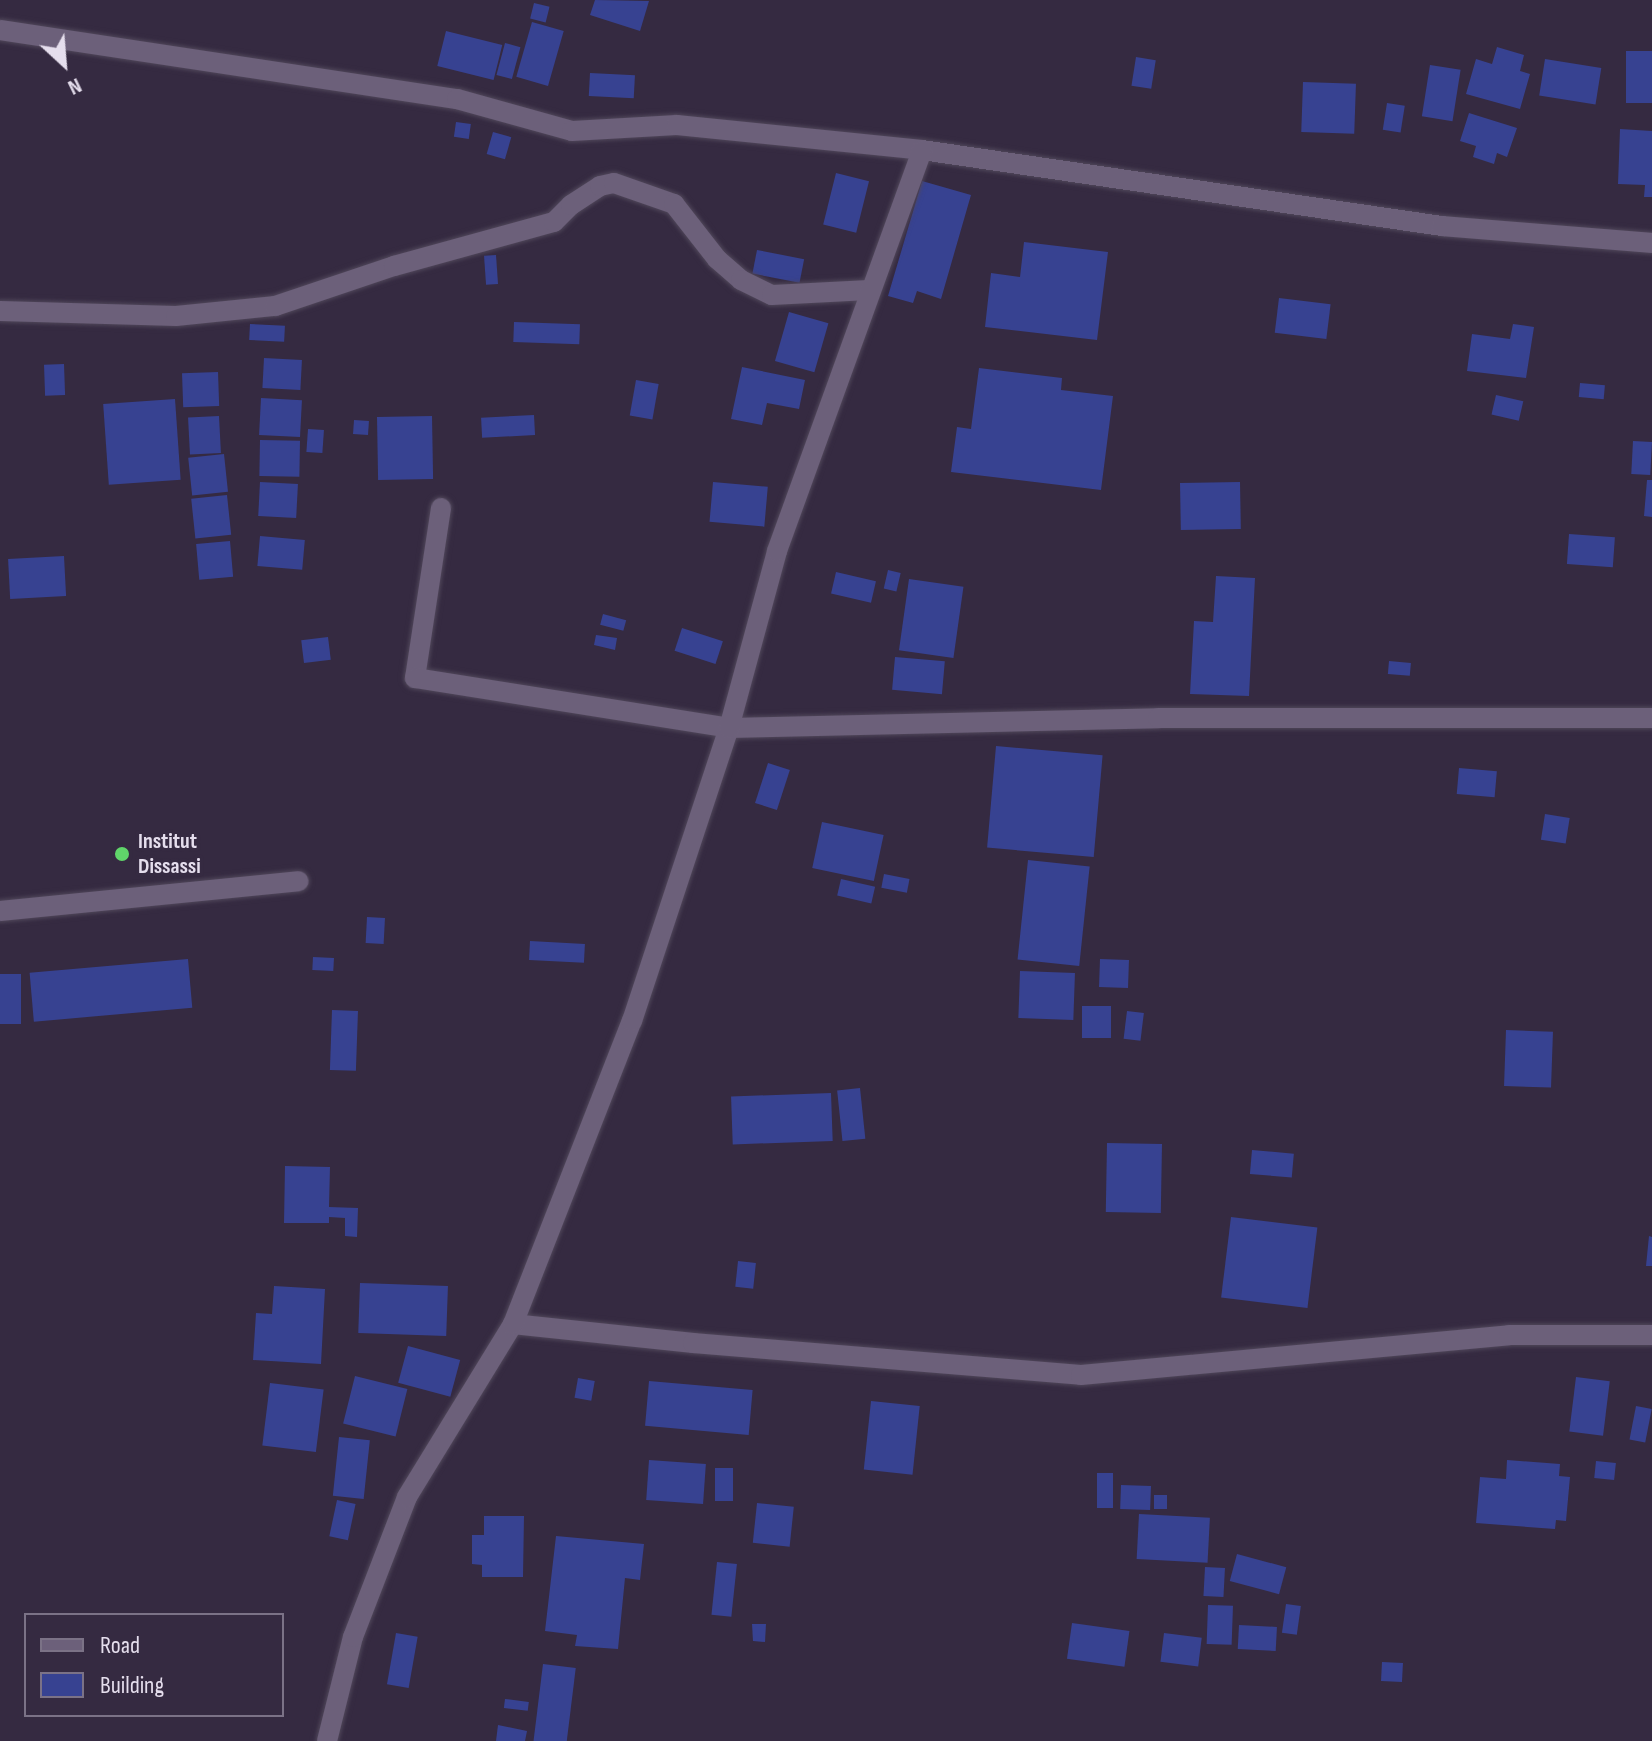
<!DOCTYPE html>
<style>
body{margin:0}
#map{position:relative;width:1652px;height:1741px;overflow:hidden;background:#352a41;font-family:"Sofia Sans Condensed",sans-serif}
div>[style]{position:absolute}
.building>*{inset:0;background:#374291;transform-origin:0 0}
.roads{filter:drop-shadow(0 0 2px #50475a) drop-shadow(0 0 2px #50475a)}
.minor>*{height:20px;margin:-10px;padding:0 10px;transform-origin:10px;border-radius:10px;background:#6c607a}
.dots>*{width:22px;height:22px;translate:-50% -50%;box-sizing:border-box;border:4px solid #352a41;border-radius:50%}
span{translate:-50% -50%;white-space:nowrap;text-align:center;line-height:1.15;-webkit-text-stroke:8px #352a41;paint-order:stroke}
.poi-label{font-size:22px;color:#e5deed;font-weight:700}
.left{translate:0 -50%;text-align:left}
.legend{position:absolute;left:24px;top:1613px;width:260px;height:104px;box-sizing:border-box;background:#352a41;border:2px solid #7b7286;margin:0;padding:10px 14px;list-style:none;font-size:24px;color:#e5deed}
.legend li{display:flex;align-items:center;gap:16px;height:40px}
.legend b{width:40px;border:2px solid #7b7286}
.north{position:absolute;left:24px;top:24px;width:80px;height:80px;-webkit-text-stroke:6px #352a41;paint-order:stroke;rotate:154deg;font-size:22px;font-weight:700;line-height:32px;text-align:center;color:#e5deed}
.north::after{content:'';display:block;margin:auto;width:28px;height:36px;background:#e5deed;clip-path:polygon(50% 0,100% 100%,50% 72%,0 100%)}
</style>
<div id="map">
<div class="building">
<div style="clip-path:polygon(595px 0,649px 1px,640px 31px,590px 15px)"></div>
<div style="left:534px;top:3px;width:16px;height:16px;rotate:14deg"></div>
<div style="left:532px;top:22px;width:33px;height:57px;rotate:16deg"></div>
<div style="left:446px;top:31px;width:58px;height:36px;rotate:14deg"></div>
<div style="left:505px;top:43px;width:16px;height:33px;rotate:15deg"></div>
<div style="clip-path:polygon(1497px 47px,1524px 55px,1520px 71px,1530px 74px,1520px 109px,1466px 94px,1476px 59px,1492px 64px)"></div>
<div style="left:1652px;top:51px;width:52px;height:26px;rotate:90deg"></div>
<div style="left:1136px;top:57px;width:20px;height:29px;rotate:9deg"></div>
<div style="left:1545px;top:59px;width:57px;height:37px;rotate:9deg"></div>
<div style="left:1430px;top:65px;width:31px;height:52px;rotate:9deg"></div>
<div style="left:590px;top:73px;width:45px;height:23px;rotate:3deg"></div>
<div style="left:1303px;top:82px;width:53px;height:50px;rotate:2deg"></div>
<div style="left:1387px;top:103px;width:18px;height:27px;rotate:9deg"></div>
<div style="clip-path:polygon(1469px 113px,1517px 128px,1507px 157px,1497px 153px,1494px 164px,1473px 157px,1476px 146px,1460px 141px)"></div>
<div style="left:456px;top:122px;width:15px;height:15px;rotate:8deg"></div>
<div style="clip-path:polygon(1620px 129px,1652px 131px,1652px 197px,1644px 197px,1645px 185px,1618px 184px)"></div>
<div style="left:493px;top:132px;width:19px;height:23px;rotate:16deg"></div>
<div style="left:836px;top:173px;width:34px;height:53px;rotate:14deg"></div>
<div style="clip-path:polygon(922px 181px,971px 195px,941px 299px,917px 291px,913px 303px,888px 296px)"></div>
<div style="clip-path:polygon(1024px 242px,1108px 252px,1097px 340px,985px 327px,991px 273px,1020px 277px)"></div>
<div style="left:757px;top:250px;width:48px;height:24px;rotate:11deg"></div>
<div style="left:496px;top:255px;width:29px;height:12px;rotate:86deg"></div>
<div style="left:1279px;top:298px;width:52px;height:35px;rotate:7deg"></div>
<div style="left:789px;top:312px;width:41px;height:51px;rotate:16deg"></div>
<div style="left:514px;top:322px;width:66px;height:20px;rotate:2deg"></div>
<div style="left:250px;top:324px;width:35px;height:16px;rotate:3deg"></div>
<div style="clip-path:polygon(1513px 324px,1534px 327px,1526px 378px,1467px 371px,1472px 334px,1510px 339px)"></div>
<div style="left:264px;top:358px;width:38px;height:30px;rotate:3deg"></div>
<div style="left:64px;top:364px;width:31px;height:20px;rotate:88deg"></div>
<div style="clip-path:polygon(742px 367px,805px 380px,799px 409px,767px 403px,762px 425px,731px 419px)"></div>
<div style="clip-path:polygon(979px 368px,1062px 378px,1061px 390px,1113px 396px,1101px 490px,951px 472px,957px 427px,971px 429px)"></div>
<div style="left:218px;top:372px;width:34px;height:36px;rotate:88deg"></div>
<div style="left:636px;top:380px;width:23px;height:36px;rotate:10deg"></div>
<div style="left:1580px;top:383px;width:25px;height:14px;rotate:5deg"></div>
<div style="left:1496px;top:395px;width:28px;height:20px;rotate:13deg"></div>
<div style="left:261px;top:398px;width:41px;height:37px;rotate:3deg"></div>
<div style="left:175px;top:399px;width:81px;height:72px;rotate:86deg"></div>
<div style="left:534px;top:415px;width:20px;height:53px;rotate:87deg"></div>
<div style="left:219px;top:416px;width:37px;height:31px;rotate:87deg"></div>
<div style="left:432px;top:416px;width:63px;height:55px;rotate:89deg"></div>
<div style="left:354px;top:420px;width:15px;height:14px;rotate:4deg"></div>
<div style="left:308px;top:429px;width:16px;height:23px;rotate:4deg"></div>
<div style="left:260px;top:440px;width:40px;height:36px;rotate:1deg"></div>
<div style="left:1633px;top:441px;width:19px;height:33px;rotate:3deg"></div>
<div style="left:224px;top:454px;width:38px;height:36px;rotate:84deg"></div>
<div style="clip-path:polygon(1647px 480px,1652px 480px,1652px 517px,1644px 516px)"></div>
<div style="left:260px;top:482px;width:38px;height:34px;rotate:3deg"></div>
<div style="left:713px;top:482px;width:55px;height:40px;rotate:5deg"></div>
<div style="left:1240px;top:482px;width:47px;height:60px;rotate:89deg"></div>
<div style="left:227px;top:495px;width:40px;height:36px;rotate:84deg"></div>
<div style="left:1569px;top:534px;width:46px;height:30px;rotate:4deg"></div>
<div style="left:260px;top:536px;width:45px;height:30px;rotate:5deg"></div>
<div style="left:230px;top:541px;width:36px;height:34px;rotate:85deg"></div>
<div style="left:64px;top:556px;width:40px;height:56px;rotate:87deg"></div>
<div style="left:888px;top:570px;width:13px;height:19px;rotate:13deg"></div>
<div style="left:836px;top:572px;width:41px;height:22px;rotate:13deg"></div>
<div style="clip-path:polygon(1216px 576px,1255px 578px,1249px 696px,1190px 694px,1194px 621px,1213px 622px)"></div>
<div style="left:909px;top:579px;width:55px;height:72px;rotate:8deg"></div>
<div style="left:603px;top:614px;width:24px;height:11px;rotate:15deg"></div>
<div style="left:682px;top:628px;width:43px;height:24px;rotate:18deg"></div>
<div style="clip-path:polygon(596px 635px,617px 638px,615px 650px,594px 645px)"></div>
<div style="left:328px;top:637px;width:23px;height:27px;rotate:83deg"></div>
<div style="left:895px;top:657px;width:50px;height:33px;rotate:5deg"></div>
<div style="left:1389px;top:661px;width:22px;height:13px;rotate:5deg"></div>
<div style="left:996px;top:746px;width:107px;height:102px;rotate:5deg"></div>
<div style="left:768px;top:763px;width:23px;height:42px;rotate:18deg"></div>
<div style="left:1459px;top:768px;width:38px;height:26px;rotate:5deg"></div>
<div style="left:1545px;top:814px;width:25px;height:26px;rotate:9deg"></div>
<div style="left:822px;top:822px;width:63px;height:47px;rotate:12deg"></div>
<div style="left:1028px;top:860px;width:62px;height:100px;rotate:6deg"></div>
<div style="left:884px;top:874px;width:26px;height:14px;rotate:11deg"></div>
<div style="left:841px;top:879px;width:35px;height:17px;rotate:13deg"></div>
<div style="left:367px;top:917px;width:18px;height:26px;rotate:3deg"></div>
<div style="left:530px;top:941px;width:55px;height:19px;rotate:3deg"></div>
<div style="left:313px;top:957px;width:21px;height:13px;rotate:3deg"></div>
<div style="left:188px;top:959px;width:49px;height:159px;rotate:85deg"></div>
<div style="left:1100px;top:959px;width:29px;height:28px;rotate:2deg"></div>
<div style="left:1020px;top:971px;width:55px;height:47px;rotate:2deg"></div>
<div style="left:0;top:974px;width:21px;height:50px"></div>
<div style="left:1111px;top:1006px;width:32px;height:29px;rotate:90deg"></div>
<div style="left:332px;top:1010px;width:26px;height:60px;rotate:2deg"></div>
<div style="left:1127px;top:1011px;width:17px;height:28px;rotate:7deg"></div>
<div style="left:1506px;top:1030px;width:47px;height:56px;rotate:2deg"></div>
<div style="left:860px;top:1088px;width:51px;height:23px;rotate:84deg"></div>
<div style="left:831px;top:1093px;width:48px;height:100px;rotate:88deg"></div>
<div style="left:1107px;top:1143px;width:55px;height:69px;rotate:1deg"></div>
<div style="left:1252px;top:1150px;width:42px;height:24px;rotate:5deg"></div>
<div style="clip-path:polygon(285px 1166px,330px 1167px,329px 1207px,358px 1208px,357px 1237px,345px 1236px,345px 1218px,329px 1217px,329px 1223px,284px 1223px)"></div>
<div style="left:1231px;top:1217px;width:87px;height:81px;rotate:7deg"></div>
<div style="clip-path:polygon(1649px 1236px,1652px 1237px,1652px 1266px,1646px 1266px)"></div>
<div style="left:738px;top:1261px;width:18px;height:26px;rotate:6deg"></div>
<div style="left:360px;top:1283px;width:88px;height:50px;rotate:2deg"></div>
<div style="clip-path:polygon(274px 1286px,325px 1289px,321px 1364px,253px 1360px,256px 1313px,272px 1314px)"></div>
<div style="left:408px;top:1346px;width:54px;height:38px;rotate:15deg"></div>
<div style="left:355px;top:1376px;width:54px;height:49px;rotate:14deg"></div>
<div style="left:1576px;top:1377px;width:34px;height:55px;rotate:7deg"></div>
<div style="left:578px;top:1378px;width:17px;height:20px;rotate:10deg"></div>
<div style="left:649px;top:1381px;width:104px;height:45px;rotate:5deg"></div>
<div style="left:270px;top:1383px;width:54px;height:63px;rotate:7deg"></div>
<div style="left:871px;top:1401px;width:49px;height:69px;rotate:6deg"></div>
<div style="left:1636px;top:1406px;width:16px;height:34px;rotate:11deg"></div>
<div style="left:339px;top:1437px;width:31px;height:59px;rotate:6deg"></div>
<div style="left:649px;top:1460px;width:57px;height:40px;rotate:4deg"></div>
<div style="clip-path:polygon(1507px 1460px,1560px 1464px,1559px 1476px,1570px 1477px,1566px 1521px,1556px 1520px,1555px 1529px,1476px 1523px,1480px 1477px,1506px 1479px)"></div>
<div style="left:1596px;top:1461px;width:20px;height:17px;rotate:6deg"></div>
<div style="left:715px;top:1468px;width:18px;height:33px"></div>
<div style="left:1097px;top:1473px;width:16px;height:35px"></div>
<div style="left:1121px;top:1485px;width:30px;height:24px;rotate:2deg"></div>
<div style="left:1154px;top:1495px;width:13px;height:14px"></div>
<div style="left:337px;top:1500px;width:19px;height:37px;rotate:12deg"></div>
<div style="left:757px;top:1503px;width:37px;height:40px;rotate:6deg"></div>
<div style="left:1139px;top:1514px;width:71px;height:45px;rotate:3deg"></div>
<div style="clip-path:polygon(484px 1516px,524px 1516px,523px 1577px,482px 1577px,482px 1565px,472px 1564px,472px 1535px,484px 1535px)"></div>
<div style="clip-path:polygon(556px 1536px,644px 1544px,640px 1580px,625px 1578px,618px 1649px,575px 1646px,577px 1635px,545px 1631px)"></div>
<div style="left:1237px;top:1554px;width:51px;height:28px;rotate:15deg"></div>
<div style="left:717px;top:1562px;width:20px;height:53px;rotate:6deg"></div>
<div style="left:1205px;top:1567px;width:20px;height:29px;rotate:3deg"></div>
<div style="left:1286px;top:1604px;width:15px;height:29px;rotate:8deg"></div>
<div style="left:1208px;top:1605px;width:25px;height:39px;rotate:2deg"></div>
<div style="left:1072px;top:1623px;width:58px;height:36px;rotate:8deg"></div>
<div style="clip-path:polygon(752px 1624px,766px 1624px,765px 1642px,753px 1641px)"></div>
<div style="left:1239px;top:1625px;width:38px;height:24px;rotate:3deg"></div>
<div style="left:396px;top:1633px;width:22px;height:52px;rotate:10deg"></div>
<div style="left:1164px;top:1633px;width:38px;height:29px;rotate:7deg"></div>
<div style="left:1382px;top:1662px;width:21px;height:19px;rotate:3deg"></div>
<div style="left:543px;top:1664px;width:33px;height:78px;rotate:7deg"></div>
<div style="left:505px;top:1699px;width:24px;height:9px;rotate:7deg"></div>
<div style="clip-path:polygon(498px 1725px,527px 1731px,525px 1741px,496px 1741px)"></div>
</div>
<div class="roads">
<div class="minor">
<div style="left:0;top:30px;width:462px;rotate:8.6deg"></div>
<div style="left:457px;top:99px;width:119px;rotate:15.5deg"></div>
<div style="left:572px;top:131px;width:105px;rotate:-3.3deg"></div>
<div style="left:677px;top:125px;width:246px;rotate:5.8deg"></div>
<div style="left:922px;top:150px;width:526px;rotate:8.32deg"></div>
<div style="left:1442px;top:226px;width:211px;rotate:4.6deg"></div>
<div style="left:0;top:311px;width:176px;rotate:1.6deg"></div>
<div style="left:176px;top:316px;width:100px;rotate:-5.8deg"></div>
<div style="left:275px;top:306px;width:126px;rotate:-18.6deg"></div>
<div style="left:394px;top:266px;width:166px;rotate:-15.4deg"></div>
<div style="left:554px;top:222px;width:24px;rotate:-45deg"></div>
<div style="left:571px;top:205px;width:35px;rotate:-33deg"></div>
<div style="left:600px;top:186px;width:14px;rotate:-12deg"></div>
<div style="left:614px;top:183px;width:64px;rotate:19.3deg"></div>
<div style="left:674px;top:204px;width:70px;rotate:52deg"></div>
<div style="left:717px;top:259px;width:32px;rotate:41deg"></div>
<div style="left:741px;top:280px;width:34px;rotate:26deg"></div>
<div style="left:772px;top:295px;width:97px;rotate:-3deg"></div>
<div style="left:441px;top:508px;width:172px;rotate:98.7deg"></div>
<div style="left:415px;top:678px;width:318px;rotate:9deg"></div>
<div style="left:729px;top:728px;width:429px;rotate:-1.3deg"></div>
<div style="left:1158px;top:718px;width:494px"></div>
<div style="left:0;top:911px;width:300px;rotate:-5.7deg"></div>
<div style="left:513px;top:1324px;width:181px;rotate:6deg"></div>
<div style="left:693px;top:1343px;width:389px;rotate:4.7deg"></div>
<div style="left:1081px;top:1375px;width:430px;rotate:-5.3deg"></div>
<div style="left:1509px;top:1335px;width:143px"></div>
<div style="left:327px;top:1741px;width:107px;rotate:-76deg"></div>
<div style="left:353px;top:1637px;width:150px;rotate:-68.9deg"></div>
<div style="left:407px;top:1497px;width:203px;rotate:-58.5deg"></div>
<div style="left:513px;top:1324px;width:326px;rotate:-68.6deg"></div>
<div style="left:632px;top:1021px;width:309px;rotate:-71.7deg"></div>
<div style="left:729px;top:728px;width:183px;rotate:-74.8deg"></div>
<div style="left:777px;top:551px;width:426px;rotate:-70.1deg"></div>
</div>
</div>
<div class="dots">
<div style="left:122px;top:854px;background:#60d56a"></div>
</div>
<div class="poi-label">
<span class="left" style="left:138px;top:854px">Institut<br>Dissassi</span>
</div>
<ul class="legend">
<li><b style="height:10px;background:#6c607a"></b>Road</li>
<li><b style="height:22px;background:#374291"></b>Building</li>
</ul>
<div class="north">N</div>
</div>
